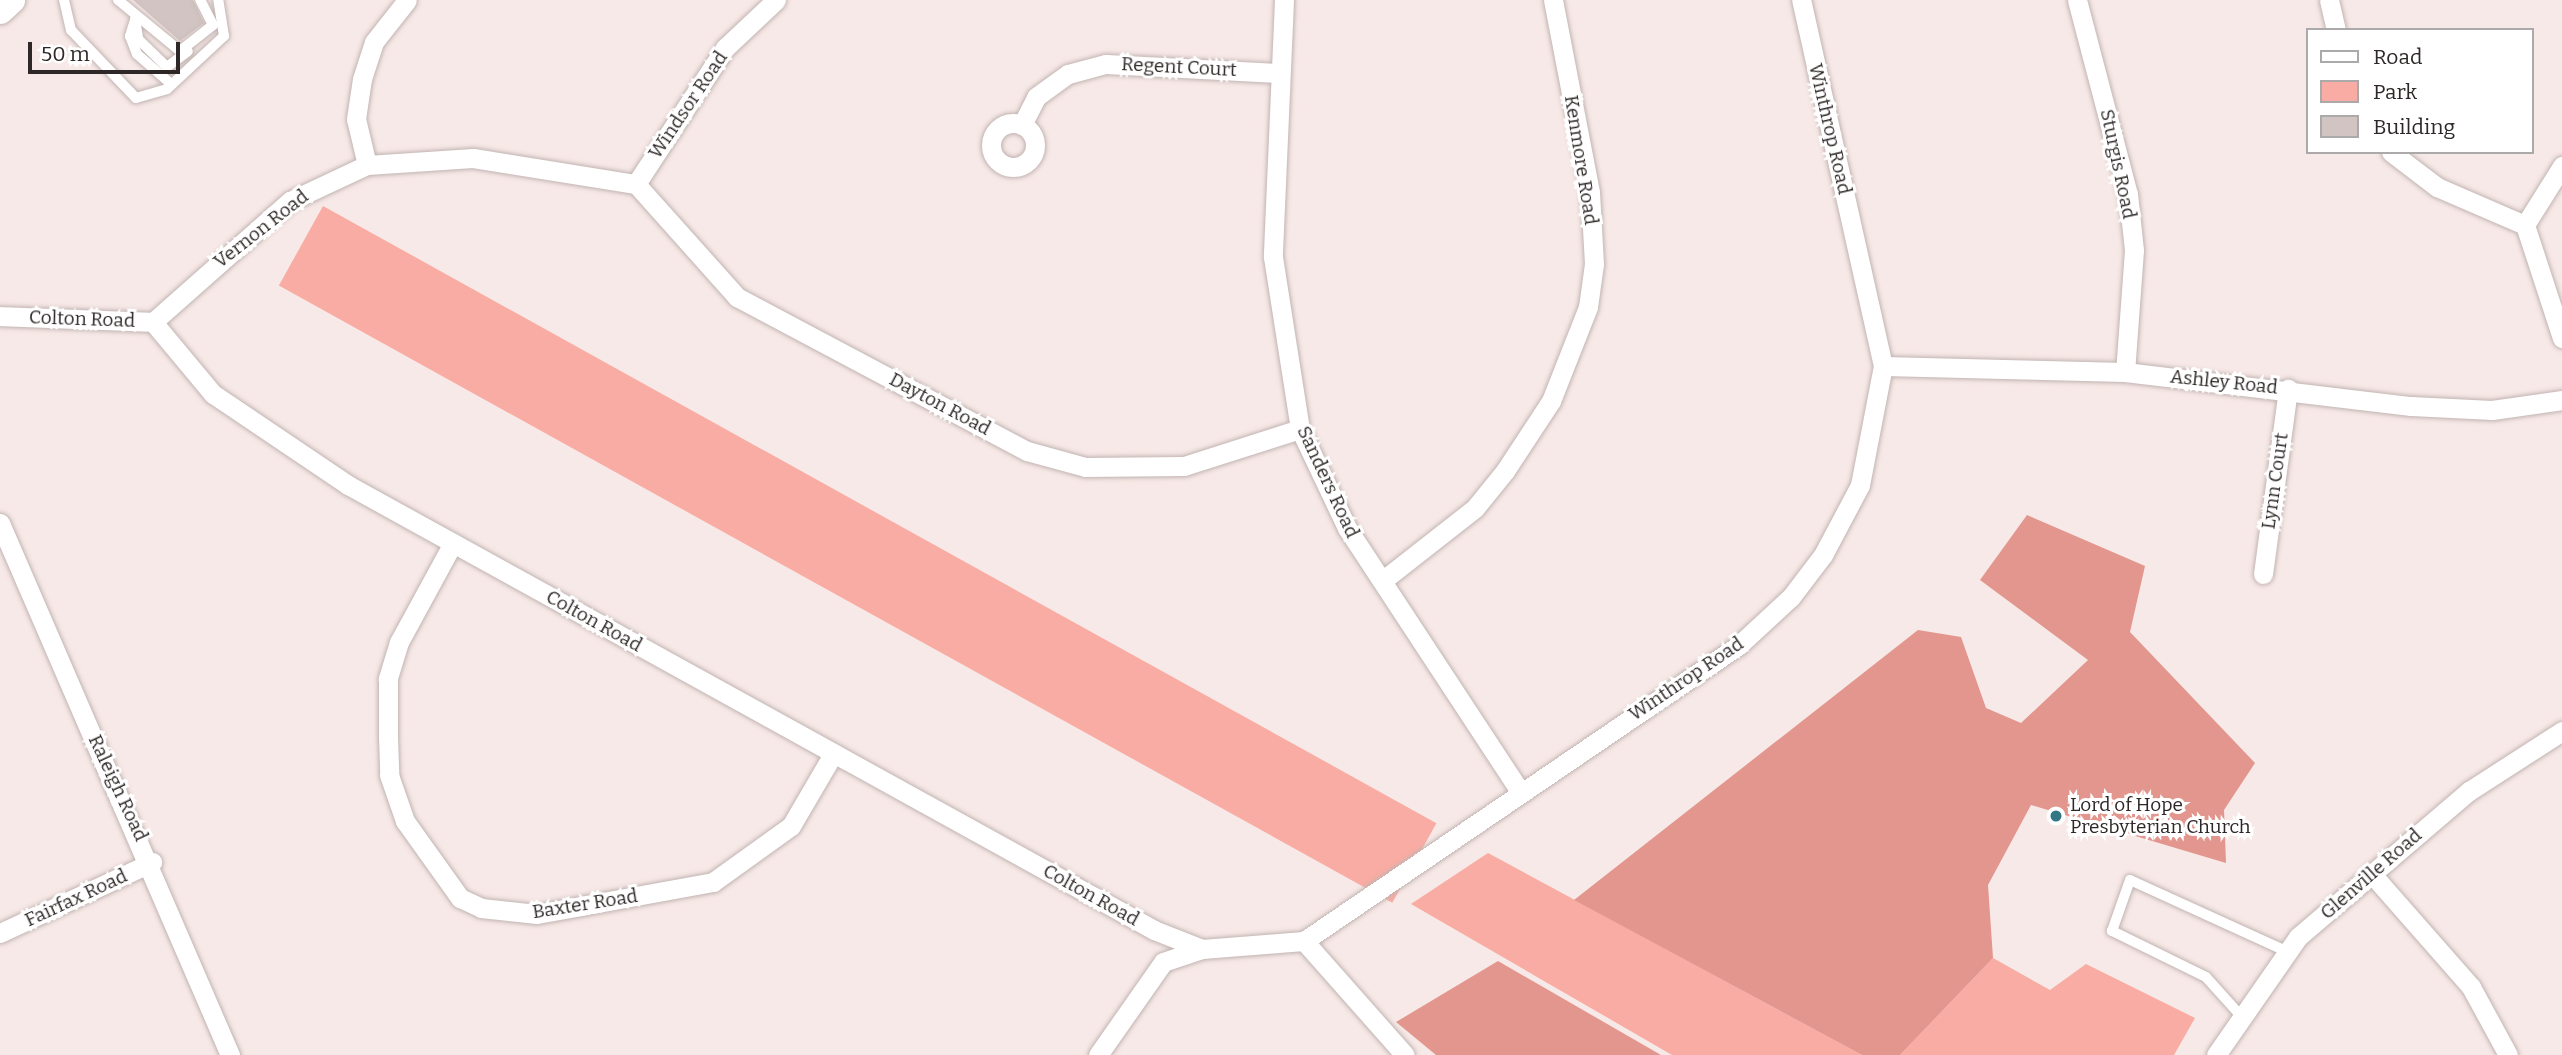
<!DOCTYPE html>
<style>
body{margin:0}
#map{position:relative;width:2562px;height:1055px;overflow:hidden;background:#f7e9e7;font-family:Bitter,serif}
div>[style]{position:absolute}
.green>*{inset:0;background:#f9aca3;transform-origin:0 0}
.forest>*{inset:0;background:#e2968e}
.building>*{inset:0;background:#d1c4c2}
.roads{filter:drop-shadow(0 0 2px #c1b4b2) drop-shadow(0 0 2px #c1b4b2)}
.service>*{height:10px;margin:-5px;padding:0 5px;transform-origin:5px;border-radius:5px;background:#fff}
.minor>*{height:19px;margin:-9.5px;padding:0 9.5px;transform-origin:9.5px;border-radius:9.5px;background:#fff}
.minor>.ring{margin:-9.5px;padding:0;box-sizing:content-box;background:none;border:19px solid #fff;border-radius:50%}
.secondary>*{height:28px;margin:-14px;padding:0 14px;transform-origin:14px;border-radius:14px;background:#fff}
.dots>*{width:19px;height:19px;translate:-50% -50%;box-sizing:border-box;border:4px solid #fff;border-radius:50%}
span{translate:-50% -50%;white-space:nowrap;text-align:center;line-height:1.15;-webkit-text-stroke:6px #fff;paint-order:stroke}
.street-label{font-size:19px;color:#2d2827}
.poi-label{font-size:19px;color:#2d2827}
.left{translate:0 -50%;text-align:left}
.legend{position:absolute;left:2306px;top:28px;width:228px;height:126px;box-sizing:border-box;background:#fff;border:2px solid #aba9a9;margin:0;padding:9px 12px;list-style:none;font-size:21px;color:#2d2827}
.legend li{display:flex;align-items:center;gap:14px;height:35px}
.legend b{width:35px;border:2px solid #aba9a9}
.scale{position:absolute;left:28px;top:42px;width:152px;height:32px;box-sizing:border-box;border:4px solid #2d2827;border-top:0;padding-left:9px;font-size:21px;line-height:24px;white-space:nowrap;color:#2d2827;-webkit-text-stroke:5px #fff;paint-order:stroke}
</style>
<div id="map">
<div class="green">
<div style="left:323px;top:206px;width:1273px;height:91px;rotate:29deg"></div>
<div style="clip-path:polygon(1488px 853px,1862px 1055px,1672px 1055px,1411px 904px)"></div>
<div style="clip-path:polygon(1993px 958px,2050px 990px,2086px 964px,2195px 1018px,2174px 1055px,1900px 1055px)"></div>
</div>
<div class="forest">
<div style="clip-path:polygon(2027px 515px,2145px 566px,2130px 632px,2255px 763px,2224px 810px,2226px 863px,2031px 805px,1988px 885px,1993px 958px,1900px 1055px,1862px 1055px,1574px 900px,1918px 630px,1961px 637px,1986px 708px,2021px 723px,2088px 660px,1980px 580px)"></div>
<div style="clip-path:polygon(1498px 961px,1661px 1055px,1436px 1055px,1396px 1022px)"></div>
</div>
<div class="building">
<div style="clip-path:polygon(133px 0,193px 0,204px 23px,180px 41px)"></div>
</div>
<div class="roads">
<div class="service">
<div style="left:64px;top:0;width:31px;rotate:77deg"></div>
<div style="left:71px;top:30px;width:94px;rotate:46.3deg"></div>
<div style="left:136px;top:98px;width:32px;rotate:-16deg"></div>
<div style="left:167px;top:89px;width:78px;rotate:-42.9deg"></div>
<div style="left:224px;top:36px;width:36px;rotate:-99deg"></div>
<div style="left:118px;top:0;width:80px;rotate:39.4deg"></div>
<div style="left:180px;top:51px;width:42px;rotate:-38.2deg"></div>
<div style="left:213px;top:25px;width:28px;rotate:-117deg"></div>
<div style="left:135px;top:19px;width:20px;rotate:81deg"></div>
<div style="left:138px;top:39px;width:40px;rotate:44deg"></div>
<div style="left:167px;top:67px;width:26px;rotate:-37deg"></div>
<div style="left:134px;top:23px;width:14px;rotate:107deg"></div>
<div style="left:130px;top:36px;width:19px;rotate:69deg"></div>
<div style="left:137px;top:54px;width:45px;rotate:41.4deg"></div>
<div style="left:2241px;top:1016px;width:52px;rotate:-131.9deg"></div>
<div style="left:2206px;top:977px;width:105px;rotate:-153.9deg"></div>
<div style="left:2112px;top:931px;width:54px;rotate:-70.6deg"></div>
<div style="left:2130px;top:880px;width:174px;rotate:24.5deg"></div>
</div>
<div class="minor">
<div style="left:1284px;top:0;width:257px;rotate:92.5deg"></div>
<div style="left:1273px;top:257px;width:174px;rotate:81.1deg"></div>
<div style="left:1300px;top:429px;width:110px;rotate:64.6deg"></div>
<div style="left:1347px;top:528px;width:315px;rotate:56.7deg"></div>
<div style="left:2077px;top:0;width:201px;rotate:75.3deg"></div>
<div style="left:2128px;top:194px;width:56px;rotate:83.9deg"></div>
<div style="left:2134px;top:250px;width:122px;rotate:94.2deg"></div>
<div style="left:2329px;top:0;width:31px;rotate:77deg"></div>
<div class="ring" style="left:991px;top:123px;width:25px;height:25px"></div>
<div style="left:1022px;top:125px;width:31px;rotate:-63deg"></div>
<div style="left:1036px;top:97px;width:39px;rotate:-36deg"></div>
<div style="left:1068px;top:74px;width:39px;rotate:-15deg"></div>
<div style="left:1106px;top:64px;width:172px;rotate:3deg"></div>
<div style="left:2391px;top:152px;width:58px;rotate:37.3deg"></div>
<div style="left:2437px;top:187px;width:96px;rotate:23.4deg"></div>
<div style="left:367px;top:165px;width:47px;rotate:-103.4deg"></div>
<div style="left:356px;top:119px;width:40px;rotate:-81.5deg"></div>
<div style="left:362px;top:79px;width:39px;rotate:-72deg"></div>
<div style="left:374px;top:42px;width:53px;rotate:-51.8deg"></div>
<div style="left:636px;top:184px;width:152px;rotate:48.2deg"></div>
<div style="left:737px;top:297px;width:328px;rotate:28deg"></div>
<div style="left:1027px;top:451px;width:60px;rotate:15.4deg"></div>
<div style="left:1085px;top:467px;width:99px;rotate:-0.6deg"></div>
<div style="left:1184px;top:466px;width:122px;rotate:-17.7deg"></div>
<div style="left:636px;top:184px;width:163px;rotate:-56.8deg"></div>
<div style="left:725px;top:48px;width:70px;rotate:-43.3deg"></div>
<div style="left:2525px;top:225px;width:119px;rotate:71.9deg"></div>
<div style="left:2525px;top:225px;width:70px;rotate:-57.9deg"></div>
<div style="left:0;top:316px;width:153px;rotate:2.2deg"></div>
<div style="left:153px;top:322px;width:94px;rotate:50.2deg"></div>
<div style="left:213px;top:394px;width:163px;rotate:34deg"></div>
<div style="left:348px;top:485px;width:921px;rotate:28.9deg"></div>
<div style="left:1154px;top:930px;width:52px;rotate:21.6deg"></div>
<div style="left:153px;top:322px;width:183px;rotate:-41.5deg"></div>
<div style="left:290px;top:201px;width:85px;rotate:-25.1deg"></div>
<div style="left:367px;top:165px;width:106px;rotate:-3.8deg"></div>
<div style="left:473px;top:158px;width:165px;rotate:9.1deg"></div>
<div style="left:1883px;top:366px;width:242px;rotate:1.4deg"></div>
<div style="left:2125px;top:372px;width:288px;rotate:6.8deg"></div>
<div style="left:2411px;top:406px;width:81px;rotate:2.8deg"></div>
<div style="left:2492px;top:410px;width:71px;rotate:-8.1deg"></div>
<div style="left:0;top:523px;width:580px;rotate:66.62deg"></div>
<div style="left:453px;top:543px;width:113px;rotate:118.6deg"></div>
<div style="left:399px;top:642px;width:39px;rotate:107deg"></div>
<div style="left:388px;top:679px;width:58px;rotate:90deg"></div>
<div style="left:388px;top:737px;width:38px;rotate:88deg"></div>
<div style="left:389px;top:775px;width:49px;rotate:70.8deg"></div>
<div style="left:405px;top:821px;width:95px;rotate:54.5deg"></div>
<div style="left:460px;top:898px;width:23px;rotate:25deg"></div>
<div style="left:481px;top:908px;width:56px;rotate:6.1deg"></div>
<div style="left:537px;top:914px;width:179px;rotate:-10.3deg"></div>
<div style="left:713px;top:882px;width:96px;rotate:-35.7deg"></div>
<div style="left:791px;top:826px;width:83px;rotate:-59.7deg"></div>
<div style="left:2263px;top:574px;width:187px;rotate:-82.3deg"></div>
<div style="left:1382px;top:581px;width:118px;rotate:-38.1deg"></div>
<div style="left:1475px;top:508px;width:48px;rotate:-51deg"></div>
<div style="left:1505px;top:471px;width:84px;rotate:-56.7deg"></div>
<div style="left:1551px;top:401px;width:101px;rotate:-68.5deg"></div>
<div style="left:1588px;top:307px;width:43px;rotate:-82.1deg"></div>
<div style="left:1594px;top:264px;width:72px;rotate:-93.2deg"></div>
<div style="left:1590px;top:192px;width:196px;rotate:-100.9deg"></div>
<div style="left:2371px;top:873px;width:152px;rotate:48.7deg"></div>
<div style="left:2471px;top:987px;width:77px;rotate:61.4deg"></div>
<div style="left:0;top:933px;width:168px;rotate:-25deg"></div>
<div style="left:1304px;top:941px;width:152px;rotate:48.5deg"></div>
<div style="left:1098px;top:1055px;width:113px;rotate:-55deg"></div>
<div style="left:1163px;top:962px;width:41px;rotate:-18.4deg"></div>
<div style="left:1202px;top:949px;width:102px;rotate:-4.5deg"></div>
<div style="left:1304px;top:941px;width:526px;rotate:-34.23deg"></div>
<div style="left:1739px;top:645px;width:71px;rotate:-42.7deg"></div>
<div style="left:1791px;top:597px;width:53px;rotate:-52.7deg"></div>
<div style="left:1823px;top:555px;width:79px;rotate:-62.1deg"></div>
<div style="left:1860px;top:485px;width:121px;rotate:-79.1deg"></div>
<div style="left:1883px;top:366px;width:375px;rotate:-102.6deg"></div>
<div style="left:2216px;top:1055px;width:144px;rotate:-55.2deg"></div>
<div style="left:2298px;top:937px;width:225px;rotate:-40.5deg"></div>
<div style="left:2469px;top:791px;width:111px;rotate:-32.8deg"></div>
</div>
<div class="secondary">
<div style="left:0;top:10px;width:15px;rotate:-42deg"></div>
</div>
</div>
<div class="dots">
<div style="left:2056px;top:816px;background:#317784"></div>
</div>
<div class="street-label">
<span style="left:1179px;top:67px;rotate:3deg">Regent Court</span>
<span style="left:688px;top:105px;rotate:-56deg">Windsor Road</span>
<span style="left:1830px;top:129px;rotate:77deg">Winthrop Road</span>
<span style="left:1581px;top:160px;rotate:81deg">Kenmore Road</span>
<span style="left:2118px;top:164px;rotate:78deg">Sturgis Road</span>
<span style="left:261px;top:229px;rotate:-38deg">Vernon Road</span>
<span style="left:82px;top:319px;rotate:2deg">Colton Road</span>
<span style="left:2224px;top:382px;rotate:6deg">Ashley Road</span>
<span style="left:940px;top:404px;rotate:28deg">Dayton Road</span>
<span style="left:2275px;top:481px;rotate:-82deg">Lynn Court</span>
<span style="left:1328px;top:482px;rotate:65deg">Sanders Road</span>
<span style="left:594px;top:621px;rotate:29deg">Colton Road</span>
<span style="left:1686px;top:679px;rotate:-34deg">Winthrop Road</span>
<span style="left:118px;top:788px;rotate:65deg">Raleigh Road</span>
<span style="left:2371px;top:874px;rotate:-41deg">Glenville Road</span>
<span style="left:1091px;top:895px;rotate:29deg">Colton Road</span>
<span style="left:76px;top:898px;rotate:-25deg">Fairfax Road</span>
<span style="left:585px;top:904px;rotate:-9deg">Baxter Road</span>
</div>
<div class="poi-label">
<span class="left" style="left:2070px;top:816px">Lord of Hope<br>Presbyterian Church</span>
</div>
<ul class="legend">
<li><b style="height:9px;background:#fff"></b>Road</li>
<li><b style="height:19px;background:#f9aca3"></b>Park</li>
<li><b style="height:19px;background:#d1c4c2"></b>Building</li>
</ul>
<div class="scale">50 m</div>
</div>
